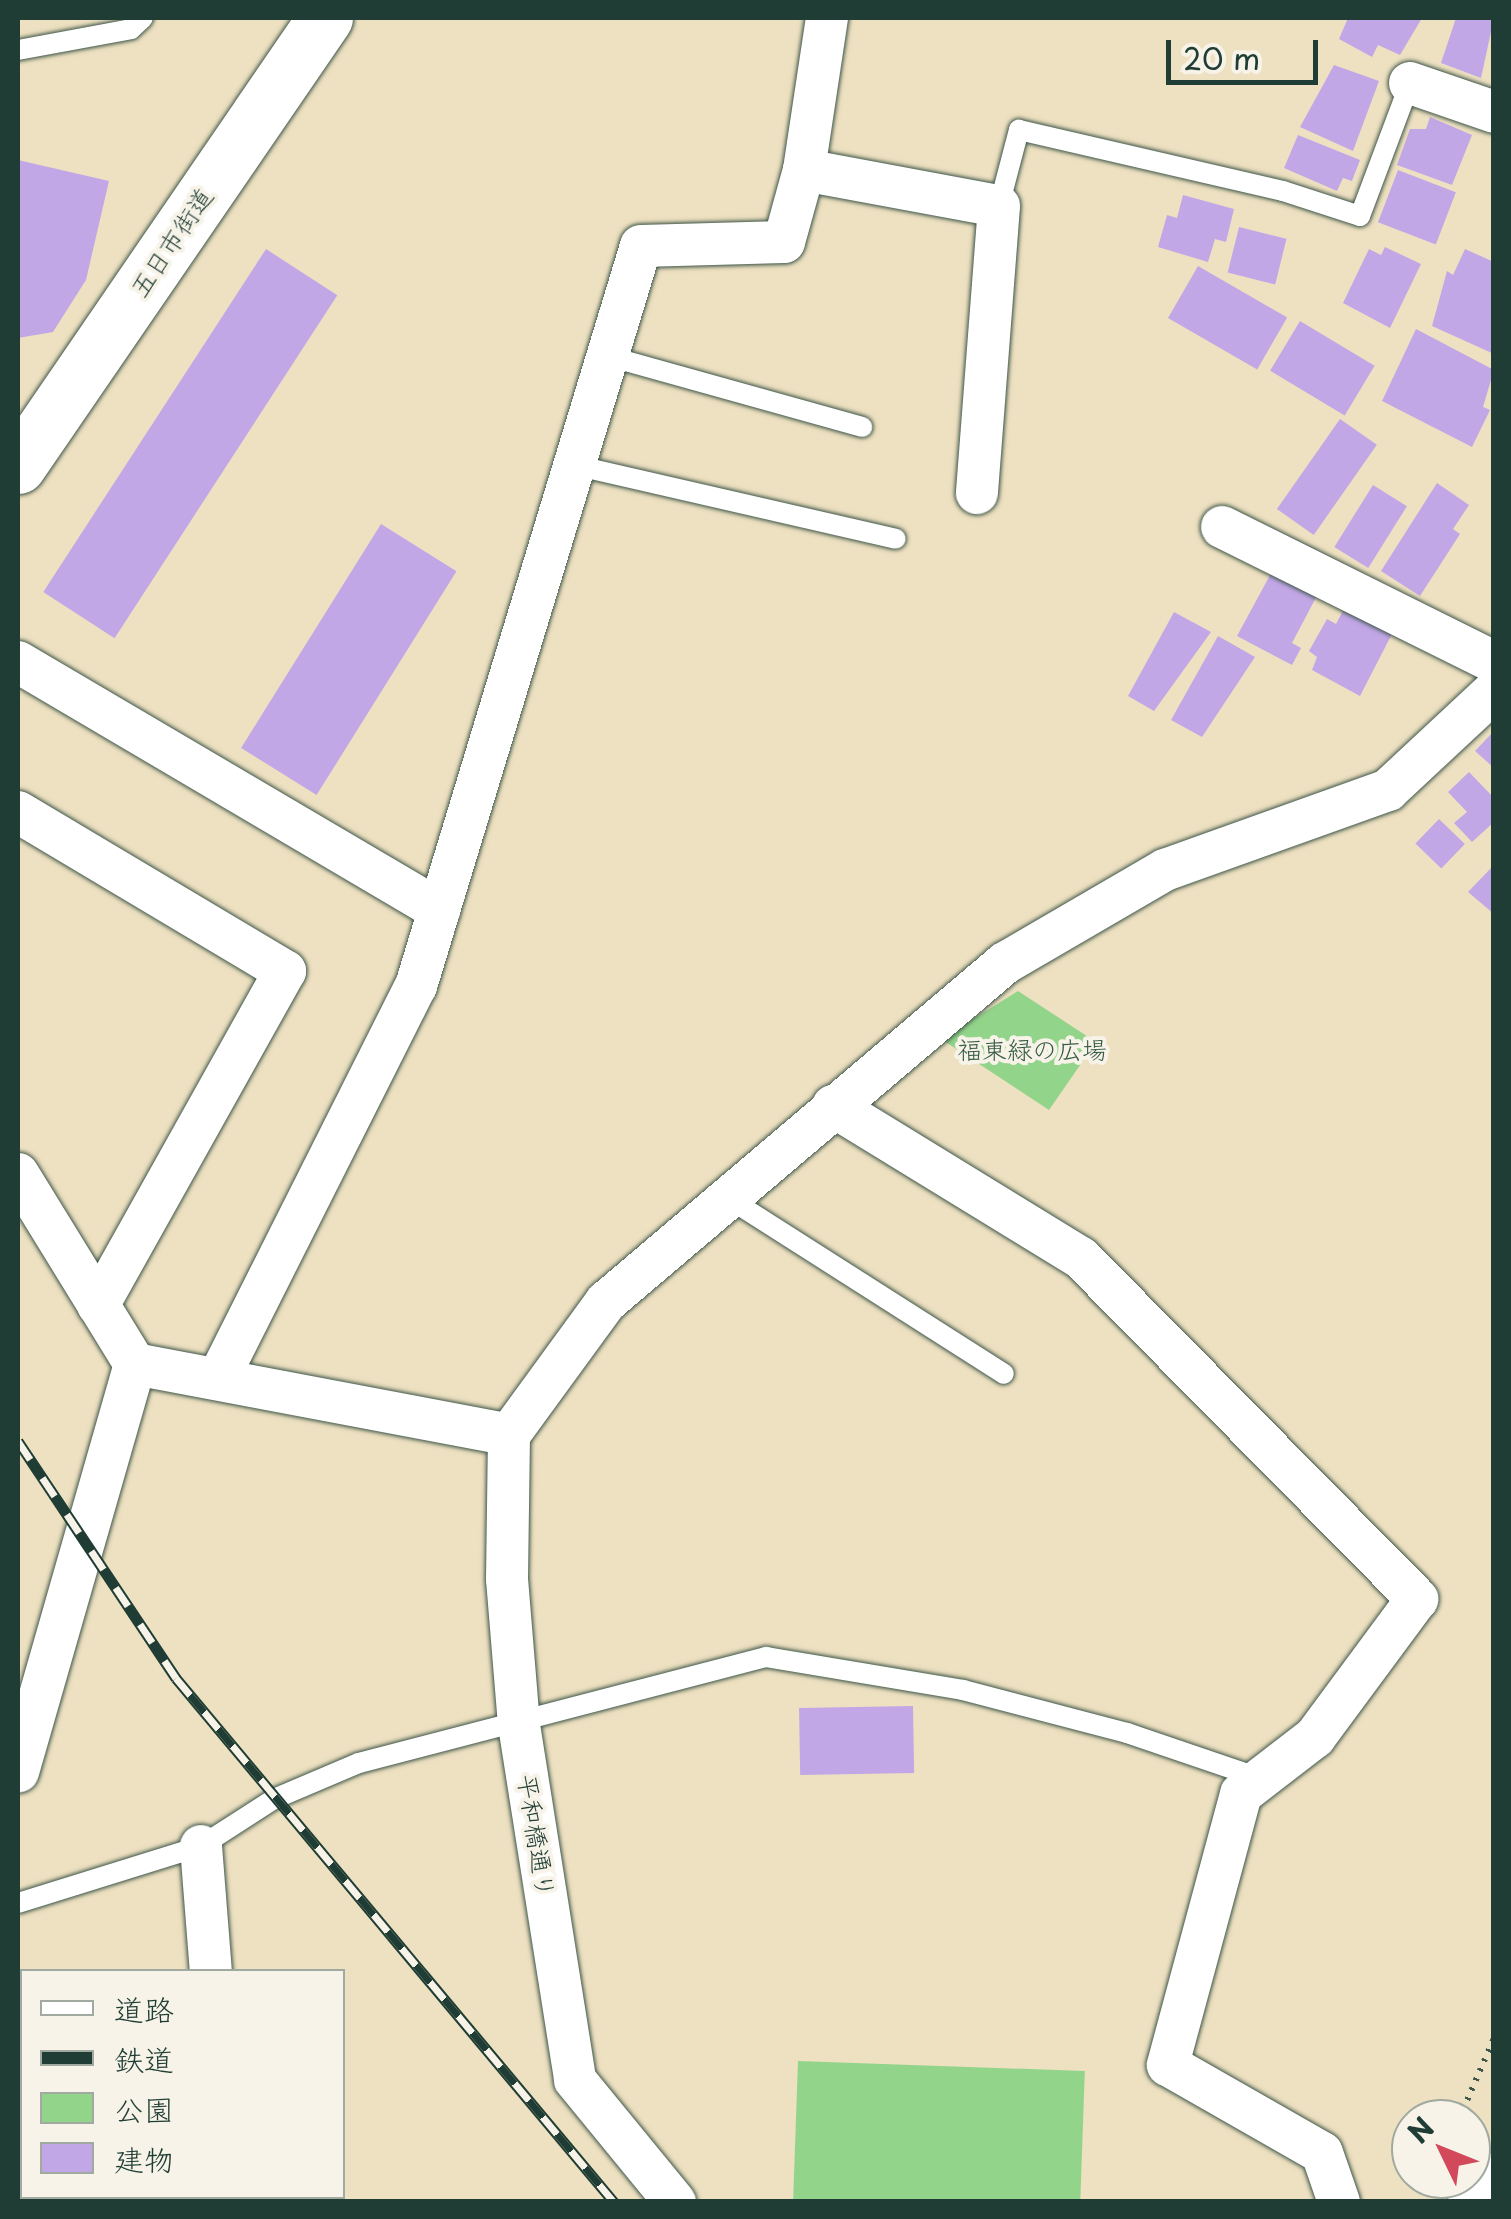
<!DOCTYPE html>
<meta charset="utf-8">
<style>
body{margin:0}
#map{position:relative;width:1511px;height:2219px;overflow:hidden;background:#eee1c1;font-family:"Playpen Sans","Klee One",sans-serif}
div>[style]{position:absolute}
.green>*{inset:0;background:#93d48b;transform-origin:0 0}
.building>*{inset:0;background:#c2a7e7;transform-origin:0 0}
.path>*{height:6px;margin-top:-3px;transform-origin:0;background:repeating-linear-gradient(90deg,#3e5649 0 2.5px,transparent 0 10.5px)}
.roads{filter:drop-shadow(0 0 2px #3e5649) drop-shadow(0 0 2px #3e5649)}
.service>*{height:20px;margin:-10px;padding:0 10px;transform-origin:10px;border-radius:10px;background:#fff}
.minor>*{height:42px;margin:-21px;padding:0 21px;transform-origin:21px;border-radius:21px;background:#fff}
.primary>*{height:55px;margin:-27.5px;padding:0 27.5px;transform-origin:27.5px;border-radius:27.5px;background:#fff}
.rail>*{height:11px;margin-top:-5.5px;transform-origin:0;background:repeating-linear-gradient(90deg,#f7f3e8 0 22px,#1f3d34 0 44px);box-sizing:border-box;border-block:2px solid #1f3d34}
span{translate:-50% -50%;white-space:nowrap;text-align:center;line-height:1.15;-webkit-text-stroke:8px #f7f3e8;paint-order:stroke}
.street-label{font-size:25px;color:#1f3d34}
.park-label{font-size:25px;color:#365b45}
.frame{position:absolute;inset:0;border:20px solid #1f3d34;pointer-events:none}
.legend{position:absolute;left:20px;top:1969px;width:325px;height:230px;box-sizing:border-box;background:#f7f3e8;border:2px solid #a1aaa0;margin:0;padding:12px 18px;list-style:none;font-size:30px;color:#1f3d34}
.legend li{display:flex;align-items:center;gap:20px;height:50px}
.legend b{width:50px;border:2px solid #a1aaa0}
.north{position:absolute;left:1391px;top:2099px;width:100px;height:100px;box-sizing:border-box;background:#f7f3e8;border:2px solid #a1aaa0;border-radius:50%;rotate:313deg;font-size:28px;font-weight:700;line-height:40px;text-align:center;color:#1f3d34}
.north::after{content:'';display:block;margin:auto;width:35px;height:45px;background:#d1495b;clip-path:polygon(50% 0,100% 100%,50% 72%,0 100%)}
.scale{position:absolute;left:1166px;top:40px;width:152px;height:45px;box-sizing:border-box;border:5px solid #1f3d34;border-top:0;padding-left:12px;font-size:30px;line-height:35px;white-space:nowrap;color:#1f3d34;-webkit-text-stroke:8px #f7f3e8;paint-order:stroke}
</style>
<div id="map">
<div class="green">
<div style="clip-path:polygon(1018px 991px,1096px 1042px,1049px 1110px,941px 1039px)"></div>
<div style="left:798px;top:2061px;width:287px;height:140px;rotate:2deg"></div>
</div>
<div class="building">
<div style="clip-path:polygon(1348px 18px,1422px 18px,1400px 55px,1378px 45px,1372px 57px,1339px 39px)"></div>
<div style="clip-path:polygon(1456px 18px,1494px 18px,1481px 78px,1441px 63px)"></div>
<div style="clip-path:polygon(1334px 65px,1379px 81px,1353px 151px,1300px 127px)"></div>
<div style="clip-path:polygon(1430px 117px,1472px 135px,1452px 185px,1397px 165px,1410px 129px,1426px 129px)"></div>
<div style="clip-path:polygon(1298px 135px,1360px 160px,1352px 181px,1343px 178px,1337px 191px,1284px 168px)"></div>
<div style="clip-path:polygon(18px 160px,109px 181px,86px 280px,53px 332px,18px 338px)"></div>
<div style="left:1398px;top:170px;width:62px;height:56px;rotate:21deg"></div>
<div style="clip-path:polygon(1183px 195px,1234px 209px,1226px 242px,1215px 239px,1208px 262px,1158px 247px,1167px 215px,1177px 218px)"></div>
<div style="left:1239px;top:227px;width:49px;height:47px;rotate:14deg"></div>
<div style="clip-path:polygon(1385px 247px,1421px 264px,1390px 328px,1343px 303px,1369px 249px,1381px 255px)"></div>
<div style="left:266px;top:249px;width:85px;height:409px;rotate:33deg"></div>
<div style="clip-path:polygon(1465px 249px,1494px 262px,1494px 354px,1432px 326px,1447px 271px,1453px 275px)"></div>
<div style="left:1198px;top:266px;width:103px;height:60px;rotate:30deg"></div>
<div style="left:1300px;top:321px;width:87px;height:58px;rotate:31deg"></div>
<div style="clip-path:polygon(1416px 329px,1494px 370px,1483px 407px,1490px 410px,1472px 447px,1382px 401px)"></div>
<div style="left:1340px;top:419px;width:45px;height:110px;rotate:35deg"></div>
<div style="clip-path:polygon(1437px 483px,1469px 505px,1453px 529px,1460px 534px,1420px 596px,1381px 571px)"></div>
<div style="left:1373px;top:485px;width:40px;height:73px;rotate:32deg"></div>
<div style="left:381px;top:524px;width:89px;height:264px;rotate:32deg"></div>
<div style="clip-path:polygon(1276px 564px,1321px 588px,1292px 643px,1301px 648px,1292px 665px,1237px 636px)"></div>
<div style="clip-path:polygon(1347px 603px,1394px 630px,1360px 696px,1312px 670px,1317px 657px,1309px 651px,1327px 619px,1336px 624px)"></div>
<div style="clip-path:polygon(1174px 612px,1211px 632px,1154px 711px,1128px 696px)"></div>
<div style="clip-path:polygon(1218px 636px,1255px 657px,1202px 737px,1171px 720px)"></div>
<div style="clip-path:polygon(1494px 731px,1494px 768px,1475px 751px)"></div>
<div style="clip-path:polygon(1469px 772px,1494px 798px,1494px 822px,1472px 842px,1454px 823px,1467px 812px,1448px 792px)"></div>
<div style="left:1439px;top:819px;width:36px;height:34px;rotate:44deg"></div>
<div style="clip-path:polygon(1494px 865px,1494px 914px,1468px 892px)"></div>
<div style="left:913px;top:1706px;width:67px;height:114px;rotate:89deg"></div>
</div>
<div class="path">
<div style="left:1459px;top:2119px;width:88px;rotate:-66.6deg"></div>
</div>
<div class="roads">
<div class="service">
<div style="left:18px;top:50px;width:115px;rotate:-10.5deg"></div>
<div style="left:131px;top:29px;width:16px;rotate:-43deg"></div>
<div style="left:999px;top:206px;width:79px;rotate:-75.3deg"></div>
<div style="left:1019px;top:130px;width:271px;rotate:13deg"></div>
<div style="left:1283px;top:191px;width:81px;rotate:18deg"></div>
<div style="left:1360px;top:216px;width:142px;rotate:-69.4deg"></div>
<div style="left:608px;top:356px;width:264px;rotate:15.6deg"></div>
<div style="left:574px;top:465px;width:330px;rotate:12.9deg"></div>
<div style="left:728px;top:1198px;width:327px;rotate:32.5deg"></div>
<div style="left:18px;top:1903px;width:192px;rotate:-17.3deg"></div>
<div style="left:201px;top:1846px;width:87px;rotate:-32.8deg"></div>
<div style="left:274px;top:1799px;width:92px;rotate:-23deg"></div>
<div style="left:359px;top:1763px;width:421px;rotate:-14.6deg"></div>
<div style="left:766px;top:1657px;width:200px;rotate:9.5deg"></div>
<div style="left:963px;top:1690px;width:170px;rotate:14.7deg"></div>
<div style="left:1127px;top:1733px;width:139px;rotate:18.8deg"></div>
</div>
<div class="minor">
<div style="left:1410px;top:83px;width:89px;rotate:19deg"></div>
<div style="left:804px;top:170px;width:154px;rotate:-81.4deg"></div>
<div style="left:1222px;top:527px;width:304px;rotate:26.4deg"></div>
<div style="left:18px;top:662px;width:489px;rotate:30.5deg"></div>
<div style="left:18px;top:812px;width:311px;rotate:30.8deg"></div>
<div style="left:285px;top:971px;width:383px;rotate:119.2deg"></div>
<div style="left:833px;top:1106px;width:291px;rotate:31.5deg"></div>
<div style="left:1081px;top:1258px;width:479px;rotate:45.4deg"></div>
<div style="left:1417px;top:1599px;width:172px;rotate:126.5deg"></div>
<div style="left:1315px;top:1737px;width:93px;rotate:142.4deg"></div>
<div style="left:1241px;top:1794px;width:281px;rotate:105.1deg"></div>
<div style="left:1168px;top:2065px;width:177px;rotate:29.7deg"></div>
<div style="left:1322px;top:2153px;width:52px;rotate:70.9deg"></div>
<div style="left:18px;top:1174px;width:223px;rotate:58.4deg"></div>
<div style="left:135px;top:1364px;width:424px;rotate:106deg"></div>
<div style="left:135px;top:1364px;width:381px;rotate:10.7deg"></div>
<div style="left:220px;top:1375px;width:436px;rotate:-63.3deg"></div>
<div style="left:416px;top:986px;width:773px;rotate:-73.09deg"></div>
<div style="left:641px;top:246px;width:143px;rotate:-1.6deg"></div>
<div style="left:784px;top:242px;width:75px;rotate:-74.5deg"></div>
<div style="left:804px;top:170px;width:198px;rotate:10.5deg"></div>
<div style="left:999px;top:206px;width:288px;rotate:94.4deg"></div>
<div style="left:509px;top:1435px;width:165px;rotate:-53.9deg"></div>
<div style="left:606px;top:1302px;width:524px;rotate:-40.35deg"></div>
<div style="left:1005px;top:963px;width:185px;rotate:-30.2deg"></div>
<div style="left:1165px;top:870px;width:237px;rotate:-19.7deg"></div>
<div style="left:1388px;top:790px;width:145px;rotate:-43deg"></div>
<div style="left:509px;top:1435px;width:144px;rotate:90.8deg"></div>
<div style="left:507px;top:1579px;width:146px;rotate:85.3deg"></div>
<div style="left:519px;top:1725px;width:359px;rotate:81deg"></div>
<div style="left:575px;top:2080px;width:158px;rotate:50.7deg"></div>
<div style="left:201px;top:1846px;width:126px;rotate:85.5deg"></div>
<div style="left:230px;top:2196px;width:6px;rotate:90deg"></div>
<div style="left:1469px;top:2202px;width:38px;rotate:-49deg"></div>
</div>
<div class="primary">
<div style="left:18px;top:466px;width:543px;rotate:-55.58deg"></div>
</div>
</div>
<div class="rail">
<div style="left:18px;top:1441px;width:285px;rotate:56.3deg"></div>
<div style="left:176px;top:1678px;width:683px;rotate:50.11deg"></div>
</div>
<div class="street-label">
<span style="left:171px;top:242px;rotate:-56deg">五日市街道</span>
<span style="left:537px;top:1836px;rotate:81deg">平和橋通り</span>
</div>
<div class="park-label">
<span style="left:1032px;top:1049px">福東緑の広場</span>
</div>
<div class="frame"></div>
<ul class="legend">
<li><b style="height:12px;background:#fff"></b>道路</li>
<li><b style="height:12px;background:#1f3d34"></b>鉄道</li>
<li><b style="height:28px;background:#93d48b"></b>公園</li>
<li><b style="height:28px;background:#c2a7e7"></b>建物</li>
</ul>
<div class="north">N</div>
<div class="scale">20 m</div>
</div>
